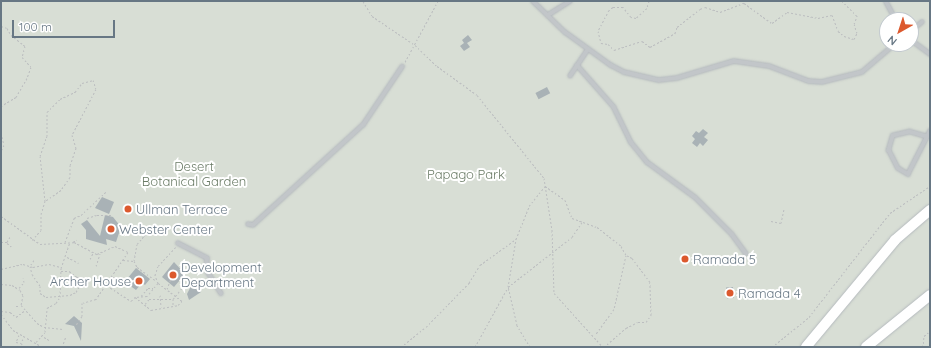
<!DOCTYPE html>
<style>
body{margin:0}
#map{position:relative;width:931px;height:348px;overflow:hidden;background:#f7f7f4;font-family:Quicksand,sans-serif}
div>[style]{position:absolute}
.green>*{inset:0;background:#d8ded5}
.building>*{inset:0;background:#a9b2b6;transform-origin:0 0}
.path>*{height:1px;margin-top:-0.5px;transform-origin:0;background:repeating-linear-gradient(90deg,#bcbec0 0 2px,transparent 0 4px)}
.roads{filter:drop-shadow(0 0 1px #b5babe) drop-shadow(0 0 1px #b5babe)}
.lane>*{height:3.5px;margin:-1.75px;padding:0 1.75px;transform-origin:1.75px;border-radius:1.75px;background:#c2c6c9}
.secondary>*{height:10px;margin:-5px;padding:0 5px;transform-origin:5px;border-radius:5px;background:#fff}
.dots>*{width:11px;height:11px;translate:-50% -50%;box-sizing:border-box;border:2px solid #fff;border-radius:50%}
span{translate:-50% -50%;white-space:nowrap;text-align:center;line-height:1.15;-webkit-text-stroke:4px #fff;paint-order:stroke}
.park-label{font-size:13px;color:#6a7b66}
.poi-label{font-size:13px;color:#677784}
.left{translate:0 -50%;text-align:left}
.right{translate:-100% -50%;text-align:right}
.frame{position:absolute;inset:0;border:2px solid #677784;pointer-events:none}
.north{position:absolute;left:879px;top:12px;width:40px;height:40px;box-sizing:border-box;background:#fff;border:1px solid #c2c9ce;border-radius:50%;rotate:219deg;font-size:11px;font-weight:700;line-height:16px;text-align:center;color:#677784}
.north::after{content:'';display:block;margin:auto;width:14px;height:18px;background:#dc592e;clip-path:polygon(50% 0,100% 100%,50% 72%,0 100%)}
.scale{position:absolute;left:12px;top:20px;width:103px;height:18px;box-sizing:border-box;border:2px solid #677784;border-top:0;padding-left:5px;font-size:12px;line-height:14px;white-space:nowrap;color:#677784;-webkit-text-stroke:3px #fff;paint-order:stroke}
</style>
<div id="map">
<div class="green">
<div style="clip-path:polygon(evenodd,1px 1px,930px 1px,930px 347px,1px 347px,1px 1px,887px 20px,911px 20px,911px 44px,887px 44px,887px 20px)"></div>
</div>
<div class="building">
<div style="clip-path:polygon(468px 35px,472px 40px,467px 43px,470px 47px,464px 51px,460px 46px,464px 43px,462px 40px)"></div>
<div style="left:547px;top:87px;width:7px;height:13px;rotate:63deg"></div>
<div style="clip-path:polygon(703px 129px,708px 133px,704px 137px,708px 140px,703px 146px,700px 143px,697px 147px,692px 143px,695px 139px,692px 136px,696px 131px,699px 133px)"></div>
<div style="clip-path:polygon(102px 197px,114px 202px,109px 214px,95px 208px)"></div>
<div style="clip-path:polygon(105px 215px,113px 217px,121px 227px,116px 242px,106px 239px,107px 245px,86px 239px,86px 230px,81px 224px,87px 220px,100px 236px)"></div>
<div style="clip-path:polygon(174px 262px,185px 274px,174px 287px,162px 277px)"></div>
<div style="clip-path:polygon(136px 268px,150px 279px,145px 285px,142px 283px,136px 290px,129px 285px,131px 282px,127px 279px)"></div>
<div style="clip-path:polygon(191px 286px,201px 292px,189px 300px,187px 294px)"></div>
<div style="left:733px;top:287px;width:11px;height:7px;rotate:85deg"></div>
<div style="clip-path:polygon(74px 316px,82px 323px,81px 341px,74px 326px,65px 324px)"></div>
</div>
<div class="path">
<div style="left:363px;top:1px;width:17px;rotate:59deg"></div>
<div style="left:372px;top:16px;width:52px;rotate:34deg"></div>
<div style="left:415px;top:45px;width:30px;rotate:44deg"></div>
<div style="left:437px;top:66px;width:49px;rotate:35.9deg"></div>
<div style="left:477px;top:95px;width:107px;rotate:51.1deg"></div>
<div style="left:544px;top:178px;width:53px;rotate:81.3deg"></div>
<div style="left:552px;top:230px;width:63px;rotate:88.2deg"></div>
<div style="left:554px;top:293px;width:73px;rotate:47.8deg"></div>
<div style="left:649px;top:1px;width:7px;rotate:106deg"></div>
<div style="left:647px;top:8px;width:15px;rotate:138deg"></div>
<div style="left:636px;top:18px;width:5px;rotate:-169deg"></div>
<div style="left:631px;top:17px;width:13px;rotate:-129deg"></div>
<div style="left:623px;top:7px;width:10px;rotate:180deg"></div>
<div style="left:613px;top:7px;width:5px;rotate:143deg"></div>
<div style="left:609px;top:10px;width:24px;rotate:118deg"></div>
<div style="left:598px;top:31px;width:12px;rotate:76deg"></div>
<div style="left:601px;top:43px;width:7px;rotate:8deg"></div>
<div style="left:608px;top:44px;width:8px;rotate:45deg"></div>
<div style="left:614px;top:50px;width:29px;rotate:-18deg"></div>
<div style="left:642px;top:41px;width:10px;rotate:37deg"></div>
<div style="left:650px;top:47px;width:29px;rotate:-29deg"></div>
<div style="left:675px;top:33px;width:6px;rotate:-72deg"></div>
<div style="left:677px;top:27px;width:29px;rotate:-38deg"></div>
<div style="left:700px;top:9px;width:5px;rotate:-22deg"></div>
<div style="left:705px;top:7px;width:16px;rotate:18deg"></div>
<div style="left:720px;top:12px;width:26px;rotate:-21deg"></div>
<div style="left:744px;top:3px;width:34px;rotate:36deg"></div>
<div style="left:772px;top:23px;width:19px;rotate:-36deg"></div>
<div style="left:787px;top:12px;width:32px;rotate:11deg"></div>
<div style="left:818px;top:18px;width:14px;rotate:-12deg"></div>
<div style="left:832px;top:15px;width:17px;rotate:69deg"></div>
<div style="left:838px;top:31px;width:8px;rotate:40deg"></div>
<div style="left:844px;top:36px;width:10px;rotate:17deg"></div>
<div style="left:854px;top:39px;width:7px;rotate:-63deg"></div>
<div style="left:857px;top:33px;width:9px;rotate:-108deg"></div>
<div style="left:854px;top:24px;width:9px;rotate:-69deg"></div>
<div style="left:857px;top:16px;width:21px;rotate:-135deg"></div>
<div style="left:1px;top:26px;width:6px;rotate:18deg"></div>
<div style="left:7px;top:28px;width:8px;rotate:60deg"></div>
<div style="left:11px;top:35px;width:18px;rotate:38deg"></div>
<div style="left:25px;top:46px;width:11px;rotate:105deg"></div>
<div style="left:22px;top:57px;width:13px;rotate:48deg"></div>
<div style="left:31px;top:67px;width:12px;rotate:110deg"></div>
<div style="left:27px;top:78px;width:22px;rotate:120deg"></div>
<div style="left:16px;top:97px;width:17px;rotate:149deg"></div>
<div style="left:405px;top:62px;width:69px;rotate:-61.6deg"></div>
<div style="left:1px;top:133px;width:12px;rotate:76deg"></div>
<div style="left:4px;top:145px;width:7px;rotate:117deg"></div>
<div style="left:1px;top:216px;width:48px;rotate:35.7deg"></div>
<div style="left:40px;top:244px;width:34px;rotate:-3deg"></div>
<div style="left:74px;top:242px;width:26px;rotate:28deg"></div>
<div style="left:97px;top:254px;width:20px;rotate:-24deg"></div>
<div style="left:115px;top:246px;width:14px;rotate:25deg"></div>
<div style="left:128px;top:252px;width:57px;rotate:124.2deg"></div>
<div style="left:96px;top:299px;width:15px;rotate:164deg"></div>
<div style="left:82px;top:303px;width:13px;rotate:90deg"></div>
<div style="left:82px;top:316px;width:11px;rotate:124deg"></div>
<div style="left:87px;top:218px;width:10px;rotate:-17deg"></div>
<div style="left:97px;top:215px;width:16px"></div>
<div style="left:771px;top:221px;width:10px;rotate:11deg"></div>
<div style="left:781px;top:223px;width:14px;rotate:-78deg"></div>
<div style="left:32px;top:240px;width:13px;rotate:-48deg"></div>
<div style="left:41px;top:230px;width:16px;rotate:-90deg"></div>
<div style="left:41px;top:214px;width:14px;rotate:-73deg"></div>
<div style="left:45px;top:201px;width:45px;rotate:-96.3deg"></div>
<div style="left:40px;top:156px;width:21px;rotate:-71deg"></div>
<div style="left:47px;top:136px;width:24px;rotate:-90deg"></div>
<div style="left:47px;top:112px;width:18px;rotate:-45deg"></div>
<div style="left:60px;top:99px;width:17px;rotate:-25deg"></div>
<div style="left:75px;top:92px;width:11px;rotate:-52deg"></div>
<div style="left:82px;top:83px;width:11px;rotate:-15deg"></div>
<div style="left:93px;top:80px;width:9px;rotate:72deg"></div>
<div style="left:96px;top:89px;width:52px;rotate:117.6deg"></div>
<div style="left:72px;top:135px;width:14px;rotate:73deg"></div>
<div style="left:76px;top:148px;width:18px;rotate:109deg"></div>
<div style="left:70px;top:165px;width:12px;rotate:90deg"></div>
<div style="left:70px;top:177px;width:16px;rotate:125deg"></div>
<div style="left:61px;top:190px;width:19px;rotate:145deg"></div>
<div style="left:1px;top:242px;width:6px"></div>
<div style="left:7px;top:242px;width:6px;rotate:-59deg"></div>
<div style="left:65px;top:242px;width:26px;rotate:-69deg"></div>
<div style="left:74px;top:218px;width:8px;rotate:-23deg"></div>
<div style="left:81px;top:215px;width:34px;rotate:-43deg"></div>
<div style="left:73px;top:242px;width:4px;rotate:-34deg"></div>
<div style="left:7px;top:243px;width:6px;rotate:39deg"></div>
<div style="left:67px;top:257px;width:13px;rotate:27deg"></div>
<div style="left:90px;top:259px;width:7px;rotate:-63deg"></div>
<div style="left:34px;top:260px;width:7px;rotate:124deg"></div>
<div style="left:30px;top:266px;width:8px;rotate:76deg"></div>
<div style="left:32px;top:274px;width:14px;rotate:56deg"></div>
<div style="left:40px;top:286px;width:7px;rotate:90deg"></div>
<div style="left:40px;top:293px;width:7px;rotate:34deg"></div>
<div style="left:46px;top:297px;width:24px;rotate:-5deg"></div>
<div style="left:70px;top:295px;width:7px;rotate:-27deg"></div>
<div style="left:76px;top:292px;width:17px;rotate:-59deg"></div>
<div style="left:123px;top:260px;width:11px;rotate:5deg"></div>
<div style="left:134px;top:261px;width:7px;rotate:63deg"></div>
<div style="left:137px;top:267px;width:22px;rotate:36deg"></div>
<div style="left:134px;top:261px;width:17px;rotate:-80deg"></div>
<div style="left:137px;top:244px;width:11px;rotate:-49deg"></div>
<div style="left:144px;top:236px;width:4px;rotate:-45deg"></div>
<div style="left:147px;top:233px;width:17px;rotate:-3deg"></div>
<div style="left:96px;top:266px;width:13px;rotate:-72deg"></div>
<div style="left:1px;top:269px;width:23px;rotate:-13deg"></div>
<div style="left:23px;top:264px;width:10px;rotate:17deg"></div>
<div style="left:33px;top:267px;width:16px;rotate:-11deg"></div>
<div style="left:49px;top:264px;width:11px;rotate:15deg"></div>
<div style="left:61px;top:271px;width:8px"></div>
<div style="left:69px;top:271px;width:10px;rotate:37deg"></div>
<div style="left:77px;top:277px;width:20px;rotate:6deg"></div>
<div style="left:97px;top:279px;width:40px;rotate:32.9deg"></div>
<div style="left:131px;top:301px;width:6px;rotate:-45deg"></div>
<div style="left:135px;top:297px;width:21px;rotate:39deg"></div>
<div style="left:151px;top:310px;width:27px;rotate:-10deg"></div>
<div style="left:178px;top:305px;width:6px;rotate:-45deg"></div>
<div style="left:182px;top:301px;width:30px;rotate:-143deg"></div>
<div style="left:158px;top:283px;width:17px;rotate:130deg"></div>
<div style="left:147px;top:296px;width:12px;rotate:175deg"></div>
<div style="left:113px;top:277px;width:6px;rotate:18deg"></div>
<div style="left:158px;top:283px;width:9px;rotate:-111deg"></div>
<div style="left:155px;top:275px;width:9px;rotate:-72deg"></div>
<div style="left:158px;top:266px;width:26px;rotate:-47deg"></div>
<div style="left:1px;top:284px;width:11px;rotate:5deg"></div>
<div style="left:12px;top:285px;width:9px;rotate:32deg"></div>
<div style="left:20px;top:290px;width:6px;rotate:59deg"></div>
<div style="left:23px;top:295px;width:10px;rotate:101deg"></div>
<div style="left:21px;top:305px;width:24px;rotate:48deg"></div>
<div style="left:37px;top:323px;width:8px;rotate:30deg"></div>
<div style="left:44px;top:327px;width:19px;rotate:6deg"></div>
<div style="left:19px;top:288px;width:8px;rotate:-50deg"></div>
<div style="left:24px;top:282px;width:4px;rotate:-104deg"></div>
<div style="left:167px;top:289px;width:12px;rotate:-70deg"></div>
<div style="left:160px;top:295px;width:12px;rotate:85deg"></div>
<div style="left:141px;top:296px;width:11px;rotate:-49deg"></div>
<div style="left:148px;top:288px;width:5px"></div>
<div style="left:173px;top:299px;width:19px;rotate:-51deg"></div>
<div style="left:145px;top:304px;width:6px;rotate:-51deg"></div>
<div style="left:149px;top:299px;width:24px"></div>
<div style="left:173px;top:299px;width:7px;rotate:90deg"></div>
<div style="left:16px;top:306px;width:4px"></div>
<div style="left:1px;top:311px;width:9px;rotate:6deg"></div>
<div style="left:10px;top:312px;width:8px;rotate:40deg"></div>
<div style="left:16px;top:317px;width:10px;rotate:-37deg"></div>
<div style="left:1px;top:314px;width:20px;rotate:53deg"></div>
<div style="left:13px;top:330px;width:34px;rotate:30deg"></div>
<div style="left:19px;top:335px;width:8px;rotate:113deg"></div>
<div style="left:16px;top:342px;width:5px;rotate:11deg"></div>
<div style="left:44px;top:337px;width:6px;rotate:31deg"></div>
<div style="left:23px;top:339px;width:4px;rotate:117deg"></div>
<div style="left:21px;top:343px;width:5px;rotate:53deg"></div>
<div style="left:36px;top:342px;width:13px;rotate:-48deg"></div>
<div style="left:45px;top:332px;width:24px;rotate:-85deg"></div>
<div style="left:47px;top:308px;width:10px;rotate:-29deg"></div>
<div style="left:56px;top:303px;width:7px;rotate:-56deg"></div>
<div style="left:60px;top:297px;width:29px;rotate:-88deg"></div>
<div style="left:61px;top:268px;width:28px;rotate:-71deg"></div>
<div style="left:62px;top:347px;width:12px;rotate:-70deg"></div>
<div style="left:401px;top:347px;width:32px;rotate:-39deg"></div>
<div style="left:426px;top:327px;width:62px;rotate:-45.7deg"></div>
<div style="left:469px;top:283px;width:21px;rotate:-59deg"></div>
<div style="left:480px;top:265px;width:44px;rotate:-35.8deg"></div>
<div style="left:475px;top:347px;width:68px;rotate:-61.2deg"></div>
<div style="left:508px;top:287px;width:49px;rotate:-80.5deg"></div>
<div style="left:516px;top:239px;width:35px;rotate:-68deg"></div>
<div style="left:529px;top:206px;width:26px;rotate:-51deg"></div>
<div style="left:545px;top:186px;width:24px;rotate:35deg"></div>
<div style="left:565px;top:200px;width:19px;rotate:69deg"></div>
<div style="left:572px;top:218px;width:27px;rotate:20deg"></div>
<div style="left:597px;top:227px;width:31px;rotate:38deg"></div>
<div style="left:621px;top:246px;width:10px;rotate:61deg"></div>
<div style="left:626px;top:255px;width:55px;rotate:102.5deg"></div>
<div style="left:614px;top:309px;width:32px;rotate:126deg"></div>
<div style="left:530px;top:347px;width:26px;rotate:-121deg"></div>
<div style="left:517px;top:325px;width:39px;rotate:-103deg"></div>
<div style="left:508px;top:287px;width:81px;rotate:-38deg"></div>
<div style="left:572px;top:237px;width:18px;rotate:-56deg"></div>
<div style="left:604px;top:347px;width:29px;rotate:-41deg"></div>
<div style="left:626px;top:328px;width:13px;rotate:-27deg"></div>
<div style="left:638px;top:322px;width:8px"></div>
<div style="left:646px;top:322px;width:9px;rotate:-54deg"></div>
<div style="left:651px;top:315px;width:33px;rotate:-92deg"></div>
<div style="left:650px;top:282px;width:30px;rotate:-127deg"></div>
<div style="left:632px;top:258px;width:7px;rotate:-153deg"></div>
<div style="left:772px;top:347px;width:48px;rotate:-39deg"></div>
<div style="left:809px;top:317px;width:132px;rotate:-52.1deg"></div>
<div style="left:890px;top:213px;width:48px;rotate:-34deg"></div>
<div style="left:923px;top:347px;width:11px;rotate:-85deg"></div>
<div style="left:924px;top:336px;width:8px;rotate:-40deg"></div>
</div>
<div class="roads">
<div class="lane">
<div style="left:533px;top:1px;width:45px;rotate:44.1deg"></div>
<div style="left:565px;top:32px;width:57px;rotate:35.7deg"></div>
<div style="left:611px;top:65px;width:15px;rotate:28deg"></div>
<div style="left:624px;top:72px;width:36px;rotate:13deg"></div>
<div style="left:659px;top:80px;width:18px;rotate:-6deg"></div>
<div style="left:677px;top:78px;width:59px;rotate:-16.6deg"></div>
<div style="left:734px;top:61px;width:35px;rotate:8deg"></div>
<div style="left:769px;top:66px;width:43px;rotate:20.6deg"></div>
<div style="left:809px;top:81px;width:13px;rotate:4deg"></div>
<div style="left:822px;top:82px;width:41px;rotate:-14deg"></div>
<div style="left:862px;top:72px;width:43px;rotate:-40.3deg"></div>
<div style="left:886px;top:1px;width:21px;rotate:62deg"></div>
<div style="left:548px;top:15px;width:26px;rotate:-32deg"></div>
<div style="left:911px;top:31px;width:14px;rotate:-39deg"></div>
<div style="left:911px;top:40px;width:24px;rotate:36deg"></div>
<div style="left:577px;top:65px;width:56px;rotate:48.6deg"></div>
<div style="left:614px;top:107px;width:39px;rotate:64deg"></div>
<div style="left:631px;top:142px;width:26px;rotate:51deg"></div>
<div style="left:647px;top:162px;width:59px;rotate:36.1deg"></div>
<div style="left:695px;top:197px;width:52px;rotate:45deg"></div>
<div style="left:732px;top:234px;width:24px;rotate:54deg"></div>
<div style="left:570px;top:76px;width:32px;rotate:-56deg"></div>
<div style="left:927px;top:137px;width:18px;rotate:-164deg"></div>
<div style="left:910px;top:132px;width:17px;rotate:167deg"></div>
<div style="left:893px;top:136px;width:15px;rotate:106deg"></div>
<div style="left:889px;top:150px;width:20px;rotate:63deg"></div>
<div style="left:898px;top:168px;width:12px;rotate:31deg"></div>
<div style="left:908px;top:174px;width:48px;rotate:-62.9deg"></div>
<div style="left:248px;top:224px;width:5px;rotate:11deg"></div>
<div style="left:253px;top:225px;width:149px;rotate:-42.3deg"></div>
<div style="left:363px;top:125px;width:70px;rotate:-56.1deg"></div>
<div style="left:178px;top:243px;width:33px;rotate:27deg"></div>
<div style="left:207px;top:258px;width:14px;rotate:86deg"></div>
<div style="left:208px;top:272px;width:25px;rotate:58deg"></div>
</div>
<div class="secondary">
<div style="left:806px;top:347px;width:139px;rotate:-50.2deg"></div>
<div style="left:895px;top:240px;width:46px;rotate:-40.6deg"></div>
<div style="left:866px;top:347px;width:82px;rotate:-39.1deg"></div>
</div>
</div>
<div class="dots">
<div style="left:128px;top:209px;background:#dc592e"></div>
<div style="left:111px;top:229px;background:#dc592e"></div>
<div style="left:685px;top:259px;background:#dc592e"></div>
<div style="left:173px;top:275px;background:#dc592e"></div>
<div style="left:139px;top:281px;background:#dc592e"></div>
<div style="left:730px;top:293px;background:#dc592e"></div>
</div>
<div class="park-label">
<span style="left:194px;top:174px">Desert<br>Botanical Garden</span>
<span style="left:466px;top:174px">Papago Park</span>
</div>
<div class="poi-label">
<span class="left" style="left:136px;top:209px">Ullman Terrace</span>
<span class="left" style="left:119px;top:229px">Webster Center</span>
<span class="left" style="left:693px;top:259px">Ramada 5</span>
<span class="left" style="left:181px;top:275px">Development<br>Department</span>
<span class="right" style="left:131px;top:281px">Archer House</span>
<span class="left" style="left:738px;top:293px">Ramada 4</span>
</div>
<div class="frame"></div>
<div class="north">N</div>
<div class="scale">100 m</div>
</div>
